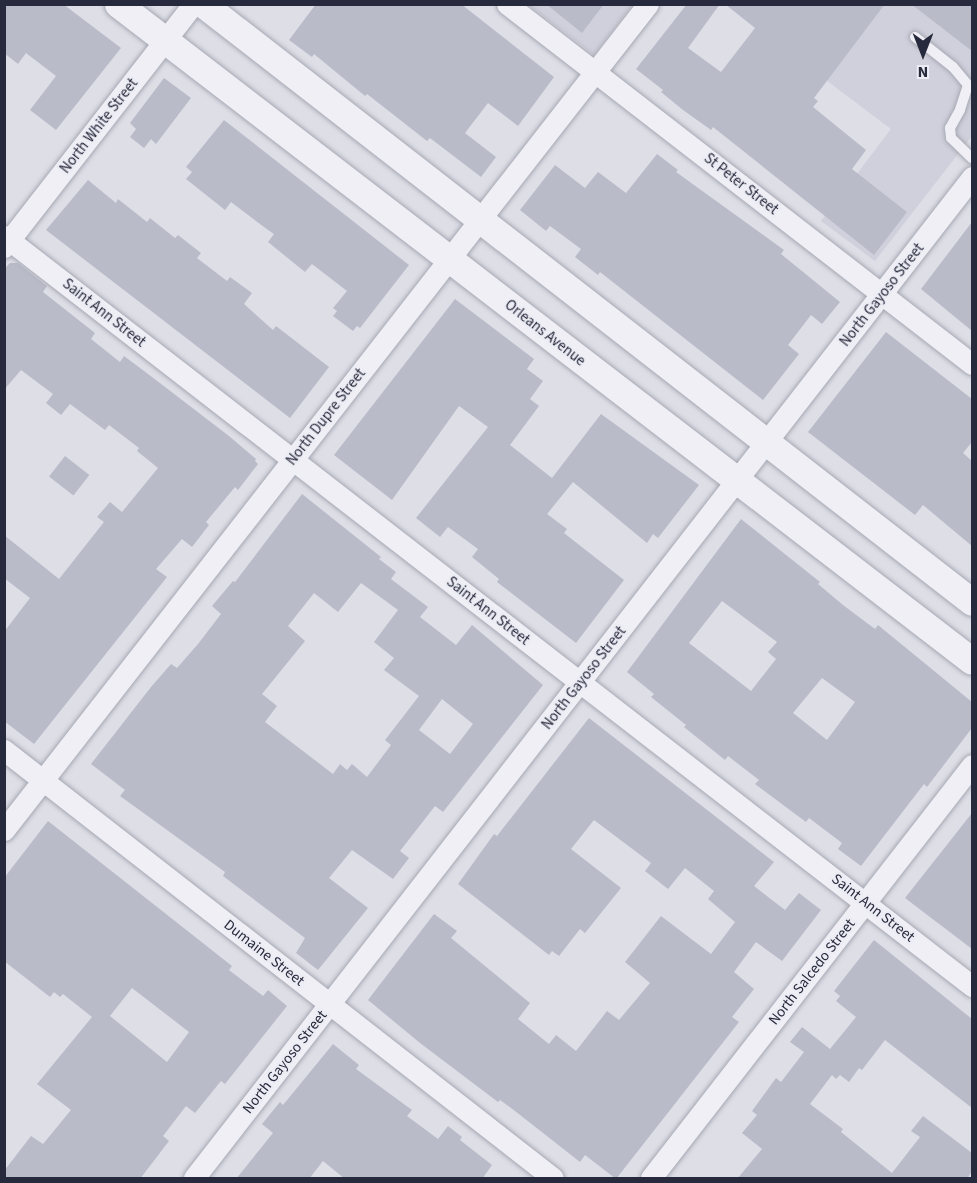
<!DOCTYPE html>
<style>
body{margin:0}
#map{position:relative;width:977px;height:1183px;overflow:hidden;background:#dddee6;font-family:"Source Sans 3",sans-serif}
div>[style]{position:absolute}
.built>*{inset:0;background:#cfd0db}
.building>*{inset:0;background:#babbc9;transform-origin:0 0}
.roads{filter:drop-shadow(0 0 2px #a6a8b3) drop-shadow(0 0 2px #a6a8b3)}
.service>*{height:10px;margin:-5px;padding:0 5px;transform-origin:5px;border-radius:5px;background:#efeff5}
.minor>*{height:21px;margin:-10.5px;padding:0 10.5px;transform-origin:10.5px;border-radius:10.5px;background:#efeff5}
.tertiary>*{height:27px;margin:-13.5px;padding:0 13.5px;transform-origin:13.5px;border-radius:13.5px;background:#efeff5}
span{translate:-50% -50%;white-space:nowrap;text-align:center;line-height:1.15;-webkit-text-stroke:4.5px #ecedf4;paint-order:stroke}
.street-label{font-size:15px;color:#27293c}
.frame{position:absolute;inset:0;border:6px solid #27293c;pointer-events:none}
.north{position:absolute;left:893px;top:24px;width:60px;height:60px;-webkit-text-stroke:4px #ecedf4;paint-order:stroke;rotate:180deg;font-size:16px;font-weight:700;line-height:24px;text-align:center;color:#27293c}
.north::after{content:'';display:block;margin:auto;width:21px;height:27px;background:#27293c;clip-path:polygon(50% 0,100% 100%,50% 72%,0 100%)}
</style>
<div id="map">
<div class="built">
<div style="clip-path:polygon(529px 5px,632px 5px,594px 55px)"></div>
<div style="clip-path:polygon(726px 5px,972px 5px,972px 136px,875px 261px,821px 221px,891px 129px)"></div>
</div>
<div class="building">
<div style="clip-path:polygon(4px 4px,63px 4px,121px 48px,56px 130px,30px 110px,56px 76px,26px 53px,18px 64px,4px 53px)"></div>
<div style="clip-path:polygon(316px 4px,461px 4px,554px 77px,518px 126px,488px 103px,465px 133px,496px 157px,481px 177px,430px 138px,427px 141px,367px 94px,365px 96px,314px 54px,312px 57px,289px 40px)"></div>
<div style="clip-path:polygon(546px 4px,604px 4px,582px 33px)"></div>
<div style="clip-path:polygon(687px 4px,720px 4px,688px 48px,721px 72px,755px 28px,725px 4px,885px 4px,814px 98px,818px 101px,813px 107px,866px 150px,852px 169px,907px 212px,874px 255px,713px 127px,711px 130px,683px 110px,661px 92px,663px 90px,636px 69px)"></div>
<div style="clip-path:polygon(911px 4px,972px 4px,972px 51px)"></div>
<div style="clip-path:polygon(164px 78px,191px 98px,156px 144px,151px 139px,144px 148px,130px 137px,136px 129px,130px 123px)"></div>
<div style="clip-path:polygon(224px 120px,409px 265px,360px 328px,357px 326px,353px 331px,333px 316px,337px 311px,333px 308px,347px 291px,312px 264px,305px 272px,268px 242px,274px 234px,268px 230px,231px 202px,225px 210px,186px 179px,192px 172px,186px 167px)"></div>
<div style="clip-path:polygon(657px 154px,678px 170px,676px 172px,784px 250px,781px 254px,840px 302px,822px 324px,811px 315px,788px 345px,799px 354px,763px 400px,600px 272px,598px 275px,575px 257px,581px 249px,550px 226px,546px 231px,520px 210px,555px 165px,585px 188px,598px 172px,626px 193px)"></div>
<div style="clip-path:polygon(88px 180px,116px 203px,118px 199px,147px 222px,150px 218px,175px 238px,178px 235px,201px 253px,197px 258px,227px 281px,230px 277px,252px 293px,244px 304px,273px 330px,276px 326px,329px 367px,290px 418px,46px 230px)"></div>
<div style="clip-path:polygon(972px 222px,972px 331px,921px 289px)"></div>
<div style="clip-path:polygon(10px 263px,18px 263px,47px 286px,43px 292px,95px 333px,91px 339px,120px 362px,124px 356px,152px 377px,229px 436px,256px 459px,255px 461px,258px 464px,238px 490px,235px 487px,206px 522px,209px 525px,192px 547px,182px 539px,156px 569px,167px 577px,34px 744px,4px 721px,4px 632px,30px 598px,4px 578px,4px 535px,59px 579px,104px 522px,97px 517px,110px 502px,122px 512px,158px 468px,137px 451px,139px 448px,109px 425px,105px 430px,70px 404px,61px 415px,46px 403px,53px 394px,21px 370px,4px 390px,4px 269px)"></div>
<div style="clip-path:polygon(455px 299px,534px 359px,527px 369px,543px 381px,530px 399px,539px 406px,510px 445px,552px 478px,601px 414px,699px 485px,658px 538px,653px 534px,647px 543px,573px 482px,547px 514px,567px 529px,564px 533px,624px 580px,576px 643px,497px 582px,499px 579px,472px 557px,478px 549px,448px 527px,440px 537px,416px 518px,488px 427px,459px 406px,392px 500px,334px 455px)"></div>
<div style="clip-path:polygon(886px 332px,972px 399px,972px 442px,963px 453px,972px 461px,972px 546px,923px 505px,915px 515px,808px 432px)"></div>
<div style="left:65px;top:456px;width:31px;height:26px;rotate:38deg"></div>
<div style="clip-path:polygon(evenodd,302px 494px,381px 557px,379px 559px,396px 572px,391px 579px,428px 607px,420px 617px,456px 645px,472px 625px,543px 685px,443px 812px,435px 806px,400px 851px,409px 858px,393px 879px,352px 850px,329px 878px,368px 908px,318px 970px,296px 953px,305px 938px,223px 876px,225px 872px,120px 796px,125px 790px,91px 764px,151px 687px,171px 664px,177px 668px,198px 644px,221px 614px,212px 606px,233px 581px,235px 582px,302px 494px,361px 583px,398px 610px,374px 642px,394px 658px,384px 670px,419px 696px,385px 740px,391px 745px,367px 777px,352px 764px,347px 770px,340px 764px,333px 774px,265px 722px,277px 706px,262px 694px,305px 641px,288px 626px,314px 593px,338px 612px,361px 583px,302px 494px,442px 699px,473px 724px,450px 754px,419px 730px,442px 699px)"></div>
<div style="clip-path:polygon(evenodd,741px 519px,820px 582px,818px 584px,843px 605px,875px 629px,878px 625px,972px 702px,972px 728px,927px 787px,924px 784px,861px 866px,838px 849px,842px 843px,809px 818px,806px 822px,755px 784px,759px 780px,728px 756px,725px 760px,684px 727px,686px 725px,651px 697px,654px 694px,627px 672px,741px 519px,722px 601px,777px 642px,768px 652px,776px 659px,751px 691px,689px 643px,722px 601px,741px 519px,822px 678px,855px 702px,827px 740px,793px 713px,822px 678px)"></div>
<div style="clip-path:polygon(589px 718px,774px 862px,754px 886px,785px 910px,799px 893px,821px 910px,782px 961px,756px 942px,734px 972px,754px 989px,732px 1017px,739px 1022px,616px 1179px,585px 1155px,580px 1162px,515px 1111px,500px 1100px,498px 1102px,420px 1043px,368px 1000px,434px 914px,457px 931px,451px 938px,530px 1003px,518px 1019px,549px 1044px,556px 1035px,576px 1051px,607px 1011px,619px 1020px,650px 983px,625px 962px,661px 916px,711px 954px,735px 922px,708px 899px,714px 891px,685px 868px,668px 889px,645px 871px,651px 863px,594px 820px,571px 849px,621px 888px,585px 933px,580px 929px,559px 956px,552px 951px,549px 955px,458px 884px,494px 834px,497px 836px)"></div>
<div style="clip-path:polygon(972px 813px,972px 949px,905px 898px)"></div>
<div style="clip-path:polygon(evenodd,48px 821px,232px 966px,229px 970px,263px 996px,268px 990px,287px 1006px,225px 1084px,221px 1081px,195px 1113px,186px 1106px,163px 1136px,169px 1141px,140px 1179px,4px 1179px,4px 1171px,31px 1136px,43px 1144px,71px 1110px,37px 1084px,92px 1017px,63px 994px,60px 997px,54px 992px,50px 997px,4px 961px,4px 878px,48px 821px,132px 988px,189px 1032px,167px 1062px,110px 1016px,132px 988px)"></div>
<div style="clip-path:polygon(874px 940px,972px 1019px,972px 1108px,885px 1040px,862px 1070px,859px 1068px,849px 1082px,840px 1075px,836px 1079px,832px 1075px,810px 1104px,843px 1129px,841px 1132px,892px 1173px,920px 1137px,911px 1131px,923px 1116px,972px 1153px,972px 1171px,967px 1179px,737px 1179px,762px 1149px,742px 1133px,757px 1115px,752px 1111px,776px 1078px,781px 1082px,804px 1052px,790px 1042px,802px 1027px,830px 1049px,856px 1017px,836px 1001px,840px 996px,834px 991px)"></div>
<div style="clip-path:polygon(333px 1044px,359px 1065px,356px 1069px,412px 1110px,407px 1116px,438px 1139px,448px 1126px,462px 1137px,460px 1140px,492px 1165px,482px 1179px,345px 1179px,323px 1161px,309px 1179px,236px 1179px,273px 1133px,262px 1124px,280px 1102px,283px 1105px)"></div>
</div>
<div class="roads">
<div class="service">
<div style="left:915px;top:37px;width:48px;rotate:38.3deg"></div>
<div style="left:953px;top:67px;width:23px;rotate:50deg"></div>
<div style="left:968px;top:85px;width:26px;rotate:108deg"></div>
<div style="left:960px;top:110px;width:21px;rotate:119deg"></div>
<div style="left:950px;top:128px;width:10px;rotate:84deg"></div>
<div style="left:951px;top:138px;width:29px;rotate:44deg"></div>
</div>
<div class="minor">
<div style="left:507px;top:4px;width:588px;rotate:37.75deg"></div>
<div style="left:4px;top:236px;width:1225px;rotate:37.77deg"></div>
<div style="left:4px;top:247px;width:308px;rotate:-52.1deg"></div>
<div style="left:4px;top:750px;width:696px;rotate:37.94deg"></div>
<div style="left:4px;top:830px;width:1047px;rotate:-52.06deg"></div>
<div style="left:194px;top:1178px;width:1268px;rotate:-52.14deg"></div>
<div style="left:651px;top:1178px;width:523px;rotate:-52.14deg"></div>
</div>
<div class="tertiary">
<div style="left:118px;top:4px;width:1077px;rotate:37.57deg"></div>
<div style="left:203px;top:4px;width:974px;rotate:37.87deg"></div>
</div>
</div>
<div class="street-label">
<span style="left:99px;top:126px;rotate:-52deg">North White Street</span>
<span style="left:741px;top:184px;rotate:38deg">St Peter Street</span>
<span style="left:882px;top:295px;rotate:-52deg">North Gayoso Street</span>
<span style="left:104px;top:313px;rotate:38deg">Saint Ann Street</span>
<span style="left:545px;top:333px;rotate:38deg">Orleans Avenue</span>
<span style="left:326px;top:417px;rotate:-52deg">North Dupre Street</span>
<span style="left:488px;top:611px;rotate:38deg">Saint Ann Street</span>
<span style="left:584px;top:678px;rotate:-52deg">North Gayoso Street</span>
<span style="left:873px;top:908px;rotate:38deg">Saint Ann Street</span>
<span style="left:264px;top:953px;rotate:38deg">Dumaine Street</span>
<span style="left:812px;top:972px;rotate:-52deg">North Salcedo Street</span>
<span style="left:285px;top:1062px;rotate:-52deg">North Gayoso Street</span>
</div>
<div class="frame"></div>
<div class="north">N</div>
</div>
